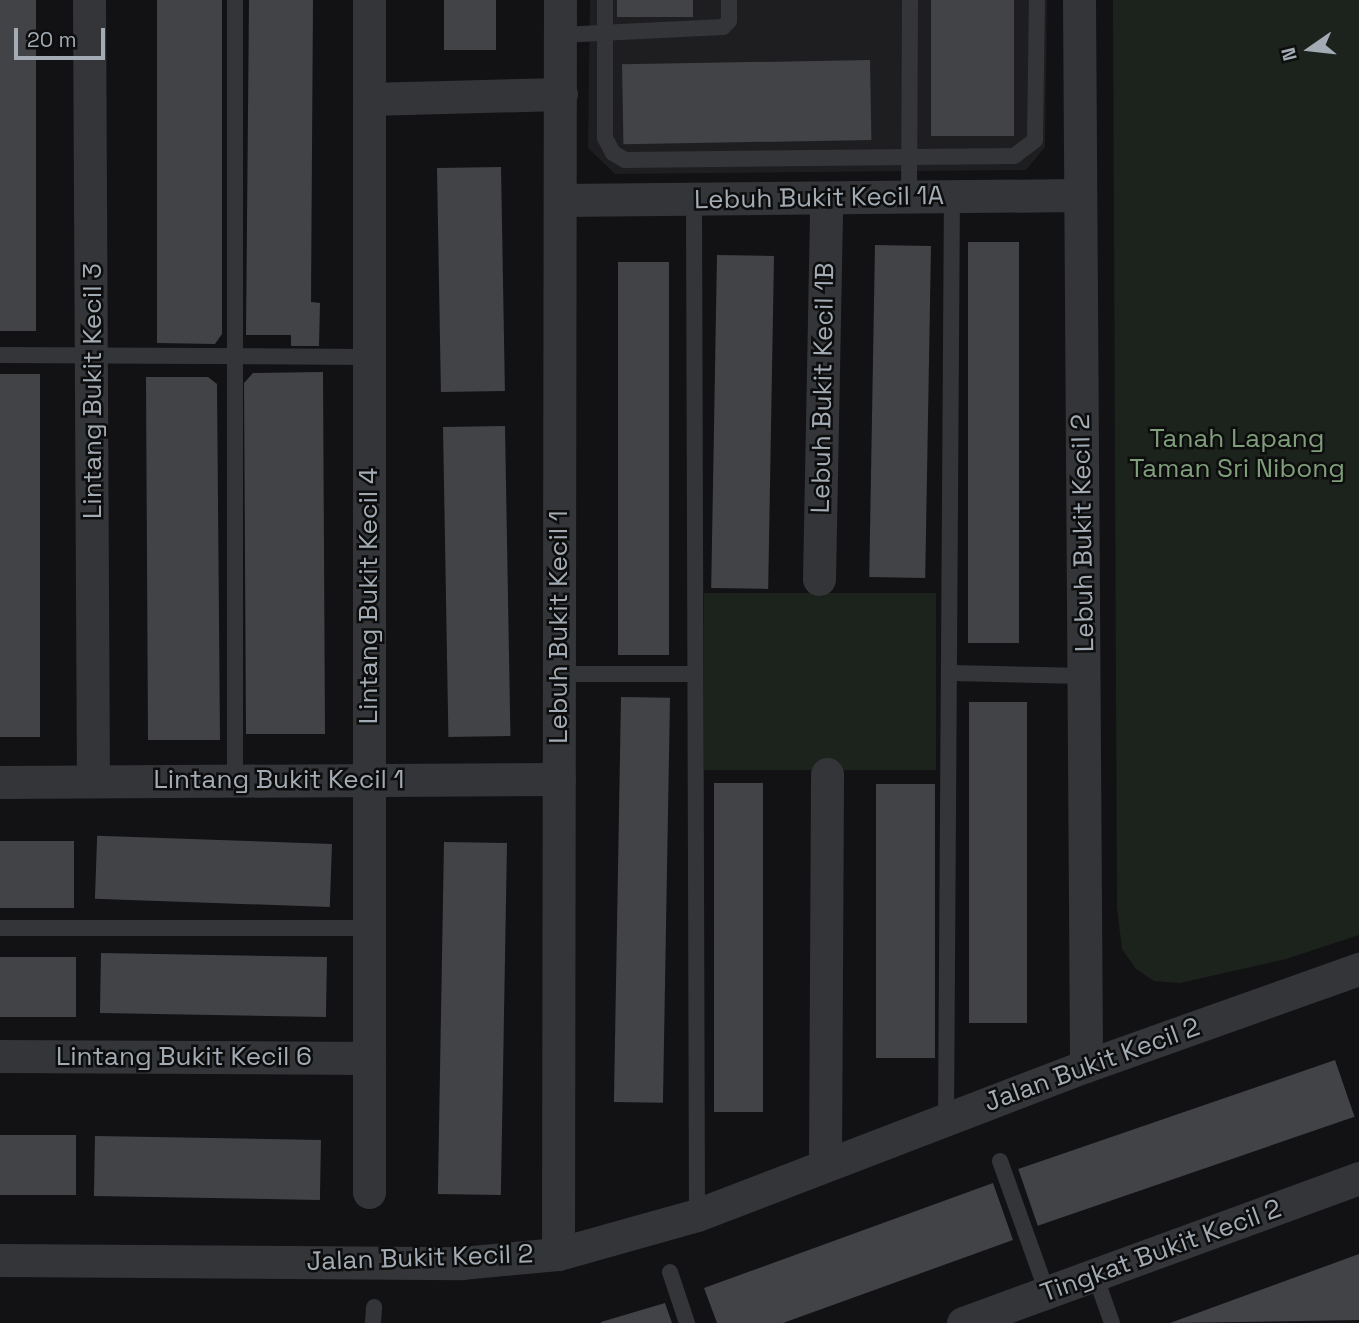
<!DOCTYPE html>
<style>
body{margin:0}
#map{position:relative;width:1359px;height:1323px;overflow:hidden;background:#121214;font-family:"Space Grotesk",sans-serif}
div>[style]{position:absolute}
.built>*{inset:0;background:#1e1e21}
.green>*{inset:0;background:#1c231c;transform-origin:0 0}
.building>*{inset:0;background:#414347;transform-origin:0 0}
.service>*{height:16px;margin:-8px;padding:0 8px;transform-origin:8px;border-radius:8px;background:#333538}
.minor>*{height:33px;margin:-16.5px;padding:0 16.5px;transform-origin:16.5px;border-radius:16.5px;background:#333538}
span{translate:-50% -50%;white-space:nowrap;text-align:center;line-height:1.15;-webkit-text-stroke:5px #0d0d0e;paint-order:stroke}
.street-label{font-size:26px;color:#a3acb4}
.park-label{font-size:26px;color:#7f9f7a}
.north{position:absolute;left:1275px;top:14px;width:70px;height:70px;-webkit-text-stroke:5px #0d0d0e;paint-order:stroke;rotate:256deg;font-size:19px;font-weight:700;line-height:28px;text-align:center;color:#a3acb4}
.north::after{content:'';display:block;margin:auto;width:24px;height:32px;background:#a3acb4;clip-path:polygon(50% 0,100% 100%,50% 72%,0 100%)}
.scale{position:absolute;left:14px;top:28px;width:91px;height:32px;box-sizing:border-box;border:4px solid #a3acb4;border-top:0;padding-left:9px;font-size:21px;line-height:24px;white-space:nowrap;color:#a3acb4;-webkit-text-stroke:5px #0d0d0e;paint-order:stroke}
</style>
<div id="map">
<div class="built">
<div style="clip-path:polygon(590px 0,1047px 0,1045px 147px,1026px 170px,615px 174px,588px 148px)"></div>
</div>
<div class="green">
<div style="clip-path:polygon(1113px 0,1359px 0,1359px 935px,1286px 959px,1180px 983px,1154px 981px,1136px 969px,1122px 949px,1117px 908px)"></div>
<div style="left:704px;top:593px;width:232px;height:177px"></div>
</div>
<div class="building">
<div style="left:0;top:0;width:36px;height:331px"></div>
<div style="clip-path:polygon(157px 0,222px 0,222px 334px,215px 344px,157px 343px)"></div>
<div style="clip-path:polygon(249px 0,313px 0,311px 302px,320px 303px,319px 346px,291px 346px,291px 335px,246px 335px)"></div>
<div style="left:444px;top:0;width:52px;height:50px"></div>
<div style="left:617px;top:0;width:76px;height:17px"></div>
<div style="left:931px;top:0;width:83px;height:136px"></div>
<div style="left:870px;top:60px;width:80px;height:248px;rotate:89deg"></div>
<div style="left:501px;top:167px;width:224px;height:64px;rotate:89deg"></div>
<div style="left:968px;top:242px;width:51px;height:401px"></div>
<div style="left:875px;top:245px;width:56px;height:332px;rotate:1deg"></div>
<div style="left:717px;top:255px;width:57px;height:333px;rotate:1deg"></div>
<div style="left:618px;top:262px;width:51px;height:393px"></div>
<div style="clip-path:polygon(323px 372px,325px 734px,246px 734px,244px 383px,253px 373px)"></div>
<div style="left:0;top:374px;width:40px;height:363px"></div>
<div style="clip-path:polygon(146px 377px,208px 377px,217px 384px,220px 740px,148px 740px)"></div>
<div style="left:505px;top:426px;width:310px;height:62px;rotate:89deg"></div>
<div style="left:621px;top:697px;width:49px;height:405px;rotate:1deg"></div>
<div style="left:969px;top:702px;width:58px;height:321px"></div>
<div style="left:714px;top:783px;width:49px;height:329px"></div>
<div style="left:876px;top:784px;width:59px;height:274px"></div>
<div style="left:0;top:841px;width:74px;height:67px"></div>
<div style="left:444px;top:842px;width:63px;height:352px;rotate:1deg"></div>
<div style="left:332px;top:844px;width:63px;height:235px;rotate:92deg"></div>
<div style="left:101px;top:953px;width:226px;height:60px;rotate:1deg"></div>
<div style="left:0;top:957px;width:76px;height:60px"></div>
<div style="left:1335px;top:1060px;width:60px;height:335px;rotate:71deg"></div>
<div style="left:0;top:1135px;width:76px;height:60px"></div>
<div style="left:95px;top:1136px;width:226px;height:60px;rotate:1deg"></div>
<div style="clip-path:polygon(993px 1183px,1013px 1240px,783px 1323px,717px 1323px,704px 1288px)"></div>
<div style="clip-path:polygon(1359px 1254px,1359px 1320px,1170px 1323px)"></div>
<div style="clip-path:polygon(665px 1303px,672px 1323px,601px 1323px,601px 1322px)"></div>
</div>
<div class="service">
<div style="left:605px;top:0;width:138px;rotate:90deg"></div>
<div style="left:605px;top:138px;width:17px;rotate:62deg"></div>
<div style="left:613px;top:153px;width:14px;rotate:30deg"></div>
<div style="left:625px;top:160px;width:389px;rotate:-0.6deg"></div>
<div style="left:1014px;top:156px;width:26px;rotate:-37deg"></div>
<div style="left:1035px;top:140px;width:140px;rotate:-89.2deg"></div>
<div style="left:560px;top:35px;width:163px;rotate:-2.8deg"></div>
<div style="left:723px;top:27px;width:8px;rotate:-45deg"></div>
<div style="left:729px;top:21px;width:21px;rotate:-90deg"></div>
<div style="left:909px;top:197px;width:197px;rotate:-89.7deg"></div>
<div style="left:694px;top:199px;width:1016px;rotate:89.83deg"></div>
<div style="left:0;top:355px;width:369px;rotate:0.3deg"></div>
<div style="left:952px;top:673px;width:132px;rotate:1.3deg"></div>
<div style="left:558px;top:674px;width:136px"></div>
<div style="left:235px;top:781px;width:781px;rotate:-90deg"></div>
<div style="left:0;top:928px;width:369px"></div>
<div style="left:946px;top:1119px;width:922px;rotate:-89.63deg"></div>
<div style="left:1000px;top:1161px;width:139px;rotate:70.3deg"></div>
<div style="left:670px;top:1272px;width:54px;rotate:71.6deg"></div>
<div style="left:1095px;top:1275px;width:51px;rotate:70.5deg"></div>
<div style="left:373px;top:1323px;width:16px;rotate:-86deg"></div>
</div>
<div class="minor">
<div style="left:89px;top:0;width:781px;rotate:89.71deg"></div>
<div style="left:369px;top:0;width:1192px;rotate:90deg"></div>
<div style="left:1079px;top:0;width:1066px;rotate:89.62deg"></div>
<div style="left:369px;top:99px;width:192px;rotate:-1.5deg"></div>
<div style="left:560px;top:200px;width:519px;rotate:-0.55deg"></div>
<div style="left:819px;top:579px;width:381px;rotate:-88.9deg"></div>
<div style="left:0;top:782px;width:559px;rotate:-0.31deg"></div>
<div style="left:0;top:1056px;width:369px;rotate:0.3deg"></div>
<div style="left:825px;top:1163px;width:389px;rotate:-89.7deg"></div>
<div style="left:558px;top:1254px;width:1254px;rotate:-89.91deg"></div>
<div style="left:0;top:1260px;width:461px;rotate:0.4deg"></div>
<div style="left:461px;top:1263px;width:97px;rotate:-5.3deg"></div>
<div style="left:558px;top:1254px;width:144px;rotate:-15.7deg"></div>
<div style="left:697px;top:1215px;width:417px;rotate:-21deg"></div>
<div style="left:1086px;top:1066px;width:290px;rotate:-19.6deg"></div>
<div style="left:963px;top:1323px;width:422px;rotate:-20.1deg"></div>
</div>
<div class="street-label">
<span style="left:819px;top:198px;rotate:-1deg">Lebuh Bukit Kecil 1A</span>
<span style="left:823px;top:388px;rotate:-89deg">Lebuh Bukit Kecil 1B</span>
<span style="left:93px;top:391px;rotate:-90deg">Lintang Bukit Kecil 3</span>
<span style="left:1083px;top:533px;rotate:-91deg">Lebuh Bukit Kecil 2</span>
<span style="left:369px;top:596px;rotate:-90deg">Lintang Bukit Kecil 4</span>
<span style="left:559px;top:627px;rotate:-90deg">Lebuh Bukit Kecil 1</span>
<span style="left:279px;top:780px">Lintang Bukit Kecil 1</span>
<span style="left:184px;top:1057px">Lintang Bukit Kecil 6</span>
<span style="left:1092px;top:1065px;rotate:-20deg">Jalan Bukit Kecil 2</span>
<span style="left:1161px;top:1251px;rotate:-20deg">Tingkat Bukit Kecil 2</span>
<span style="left:420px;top:1258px;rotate:-2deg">Jalan Bukit Kecil 2</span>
</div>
<div class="park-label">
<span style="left:1237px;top:454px">Tanah Lapang<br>Taman Sri Nibong</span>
</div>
<div class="north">N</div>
<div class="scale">20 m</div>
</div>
